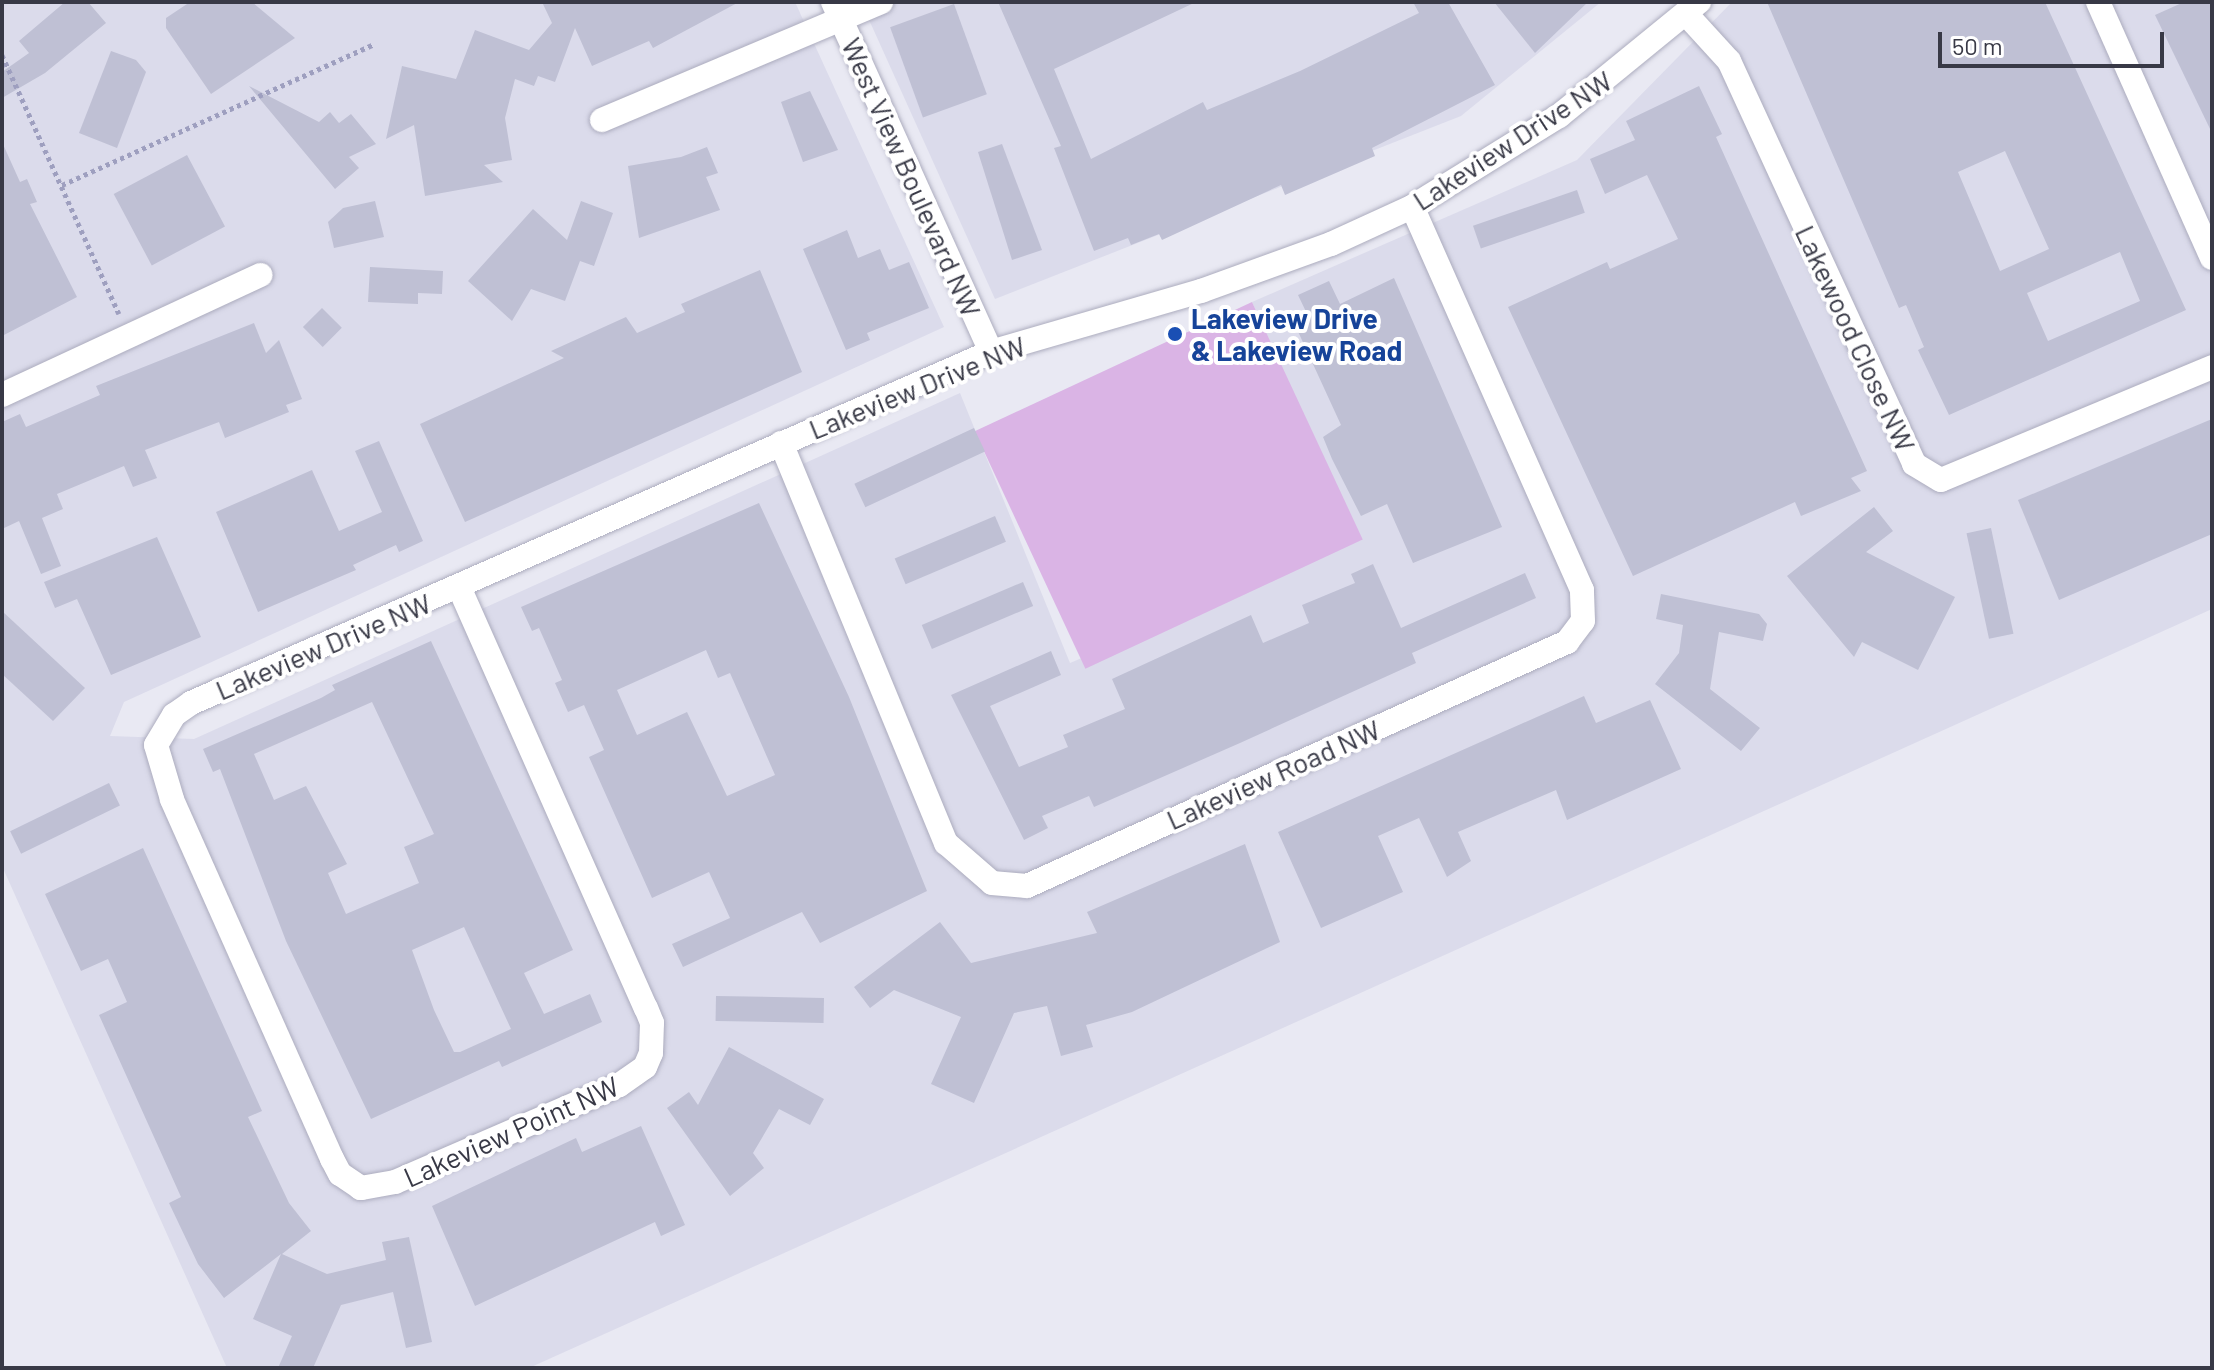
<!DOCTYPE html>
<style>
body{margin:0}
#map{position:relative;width:2214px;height:1370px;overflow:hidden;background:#e9e9f3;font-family:Barlow,sans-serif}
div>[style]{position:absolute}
.residential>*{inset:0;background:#dbdbeb}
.green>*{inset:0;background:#dab4e5;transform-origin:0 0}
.building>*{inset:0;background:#bfc0d4;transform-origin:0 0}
.path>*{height:5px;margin-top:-2.5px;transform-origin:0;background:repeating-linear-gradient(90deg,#9e9fbf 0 4px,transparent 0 8px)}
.roads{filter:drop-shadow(0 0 2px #acacbe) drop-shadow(0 0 2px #acacbe)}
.street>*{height:24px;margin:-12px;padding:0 12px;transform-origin:12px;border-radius:12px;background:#fff}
.dots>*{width:22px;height:22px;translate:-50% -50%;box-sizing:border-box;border:4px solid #fff;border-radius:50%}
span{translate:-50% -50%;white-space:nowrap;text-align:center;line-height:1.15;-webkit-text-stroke:8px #fff;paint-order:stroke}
.street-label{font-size:28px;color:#383946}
.transit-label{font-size:28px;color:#164399;font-weight:700}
.left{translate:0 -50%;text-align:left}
.frame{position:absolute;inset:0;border:4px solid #383946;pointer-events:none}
.scale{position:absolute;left:1938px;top:32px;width:226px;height:36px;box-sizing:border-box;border:4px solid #383946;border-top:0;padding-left:10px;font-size:24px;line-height:28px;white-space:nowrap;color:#383946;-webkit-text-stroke:6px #fff;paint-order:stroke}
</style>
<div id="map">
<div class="residential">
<div style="clip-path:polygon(2px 2px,795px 2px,944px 327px,124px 702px,110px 736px,194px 739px,960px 393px,1070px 663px,1361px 540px,1252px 302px,1577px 160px,1732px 2px,2212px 2px,2212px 609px,529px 1368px,227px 1368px,2px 866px)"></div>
<div style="clip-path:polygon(861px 2px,1601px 2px,1461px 116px,995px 299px)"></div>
</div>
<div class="green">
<div style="left:1252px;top:302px;width:262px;height:306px;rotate:65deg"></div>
</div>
<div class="building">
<div style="clip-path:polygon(65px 2px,88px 2px,106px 23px,45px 73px,2px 98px,2px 72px,29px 53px,19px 41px)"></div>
<div style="clip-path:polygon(190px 2px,252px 2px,295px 38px,211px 94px,166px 28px,166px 18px)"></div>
<div style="clip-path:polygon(542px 2px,739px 2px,653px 48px,649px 41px,592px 66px,575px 28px,555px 82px,538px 76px,534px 86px,515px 79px,505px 118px,512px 160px,484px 165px,503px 182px,425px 196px,414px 125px,386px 139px,402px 66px,456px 79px,475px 30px,529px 50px,552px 23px)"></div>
<div style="clip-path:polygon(998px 2px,1196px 2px,1054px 69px,1091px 159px,1203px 102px,1207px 110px,1300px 71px,1419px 13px,1413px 2px,1448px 2px,1495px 85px,1372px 148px,1375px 156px,1285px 195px,1281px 185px,1162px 240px,1159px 234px,1131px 245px,1128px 238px,1094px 251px,1054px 148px,1061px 146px)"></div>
<div style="clip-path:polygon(1494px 2px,1588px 2px,1535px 53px)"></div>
<div style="clip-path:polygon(evenodd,1767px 2px,2045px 2px,2186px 310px,1949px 415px,1918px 350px,1924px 347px,1906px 305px,1899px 308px,1767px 2px,2005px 151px,2049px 249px,2000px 271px,1958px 172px,2005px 151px,1767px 2px,2120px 252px,2140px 301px,2048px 341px,2027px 293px,2120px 252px)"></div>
<div style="clip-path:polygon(2184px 2px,2212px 2px,2212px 133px,2155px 15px)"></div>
<div style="left:954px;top:4px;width:96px;height:68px;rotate:70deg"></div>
<div style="clip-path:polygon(111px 51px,136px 60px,146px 72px,117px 148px,79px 133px)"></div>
<div style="clip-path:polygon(249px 86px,319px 122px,330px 112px,339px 123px,351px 114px,376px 144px,349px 157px,359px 168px,335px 189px)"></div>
<div style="clip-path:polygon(1699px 86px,1722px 134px,1716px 137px,1867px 471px,1851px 478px,1861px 491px,1801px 516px,1795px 502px,1633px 576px,1508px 307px,1607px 262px,1610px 269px,1678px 239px,1647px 175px,1605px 194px,1590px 159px,1635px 140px,1626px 121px)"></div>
<div style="clip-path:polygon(810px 91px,838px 150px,803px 162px,781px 102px)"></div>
<div style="clip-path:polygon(2px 142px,20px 182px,27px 179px,37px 202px,30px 204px,77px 297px,2px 336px)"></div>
<div style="clip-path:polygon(1002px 144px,1042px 250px,1012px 260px,978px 152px)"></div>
<div style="clip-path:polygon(707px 147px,718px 173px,706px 177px,720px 210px,639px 238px,628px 166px,681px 157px)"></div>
<div style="left:187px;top:155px;width:81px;height:83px;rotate:62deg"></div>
<div style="left:1577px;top:190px;width:24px;height:110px;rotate:71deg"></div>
<div style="clip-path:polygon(375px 201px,384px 237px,334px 248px,328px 222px,343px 208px)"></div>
<div style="clip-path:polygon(581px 201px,613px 213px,594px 266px,580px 261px,565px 301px,531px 289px,512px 321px,468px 281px,533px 209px,567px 240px)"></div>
<div style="clip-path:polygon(847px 230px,858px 258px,880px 249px,889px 270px,909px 262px,929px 308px,867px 333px,870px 340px,846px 350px,803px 249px)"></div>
<div style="clip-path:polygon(370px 267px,443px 271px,442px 294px,418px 293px,418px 304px,368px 302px)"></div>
<div style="clip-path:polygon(760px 270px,802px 372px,465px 522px,420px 424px,564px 358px,551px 351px,626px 317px,637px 333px,685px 312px,681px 304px)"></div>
<div style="clip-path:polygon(1394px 278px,1502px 527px,1413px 563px,1387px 504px,1361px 516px,1332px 459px,1323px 437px,1341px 425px,1295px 325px,1309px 318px,1298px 295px,1329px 281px,1340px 304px)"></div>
<div style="left:322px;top:308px;width:28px;height:27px;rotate:45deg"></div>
<div style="clip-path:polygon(254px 323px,266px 353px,279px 340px,302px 399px,286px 405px,289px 412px,225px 438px,219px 422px,145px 450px,157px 478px,133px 487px,124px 466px,57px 494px,63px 509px,42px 518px,61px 566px,41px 574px,19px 521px,2px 529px,2px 422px,20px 414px,26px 427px,100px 395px,96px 386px)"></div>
<div style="clip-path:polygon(2212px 419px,2212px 534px,2059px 600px,2018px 500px)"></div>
<div style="left:974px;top:428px;width:26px;height:132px;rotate:65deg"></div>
<div style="clip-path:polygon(379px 441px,423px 541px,399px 552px,396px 545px,353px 565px,356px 570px,258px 612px,216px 512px,312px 470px,339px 531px,382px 512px,355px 451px)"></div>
<div style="clip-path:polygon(evenodd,759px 503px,849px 697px,927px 891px,820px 943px,802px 912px,683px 967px,672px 944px,730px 918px,709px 872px,652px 898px,589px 757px,604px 750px,584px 705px,568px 712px,555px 683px,562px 680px,539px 628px,532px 631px,521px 607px,759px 503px,706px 650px,718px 678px,730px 673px,775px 775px,727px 796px,687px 712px,637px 735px,617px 690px,706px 650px)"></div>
<div style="clip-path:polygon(1874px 507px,1893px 531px,1866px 552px,1955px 597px,1918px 670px,1862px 642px,1854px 657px,1787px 576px)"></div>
<div style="left:995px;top:516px;width:28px;height:109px;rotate:67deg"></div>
<div style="left:1991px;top:528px;width:108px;height:25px;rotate:78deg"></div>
<div style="clip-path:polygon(157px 537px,201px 637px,111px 675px,77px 599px,55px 608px,44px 582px)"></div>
<div style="clip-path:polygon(1373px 564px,1401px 628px,1525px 573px,1536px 598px,1412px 653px,1416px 663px,1240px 743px,1094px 807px,1089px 796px,1042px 816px,1048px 828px,1024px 840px,951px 695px,1051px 651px,1061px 675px,990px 706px,1019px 767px,1068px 747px,1063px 735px,1125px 709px,1112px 679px,1251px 615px,1263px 643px,1309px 623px,1302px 605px,1355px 583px,1351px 574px)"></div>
<div style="left:1023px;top:582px;width:26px;height:110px;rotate:67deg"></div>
<div style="clip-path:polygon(1661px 594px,1759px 614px,1767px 624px,1763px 641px,1719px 632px,1710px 689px,1760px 728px,1741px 751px,1655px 684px,1679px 653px,1683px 625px,1656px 619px)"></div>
<div style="clip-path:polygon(2px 611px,85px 688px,53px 721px,2px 674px)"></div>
<div style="clip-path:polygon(evenodd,431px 641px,573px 950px,524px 973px,544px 1014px,590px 994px,602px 1022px,502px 1067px,499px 1061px,371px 1119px,286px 941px,220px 769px,213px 772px,203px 749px,321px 698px,335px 690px,332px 685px,431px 641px,372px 702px,434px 834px,404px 847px,419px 883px,346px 914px,328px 873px,347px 864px,306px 786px,274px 800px,254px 754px,372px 702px,431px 641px,464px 927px,511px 1029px,460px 1052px,454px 1052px,434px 1010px,412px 950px,464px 927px)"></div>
<div style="clip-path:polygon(1584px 696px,1596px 723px,1650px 700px,1681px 769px,1567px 820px,1556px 790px,1458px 832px,1471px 861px,1447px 877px,1419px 818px,1378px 836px,1403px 892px,1321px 928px,1278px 832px)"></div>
<div style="left:109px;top:783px;width:25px;height:110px;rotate:64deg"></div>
<div style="clip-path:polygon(1245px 844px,1280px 942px,1132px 1012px,1086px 1025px,1093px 1047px,1061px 1056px,1047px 1006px,1014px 1013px,974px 1103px,931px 1084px,961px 1017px,894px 990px,870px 1008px,854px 987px,940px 922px,971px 963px,1097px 933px,1087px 912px)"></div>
<div style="clip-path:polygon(143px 848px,262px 1111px,248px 1117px,289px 1203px,311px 1231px,282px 1254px,327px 1274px,386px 1260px,382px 1242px,409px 1237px,432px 1342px,406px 1348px,393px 1292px,341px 1305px,313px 1368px,278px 1368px,292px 1336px,253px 1319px,281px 1254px,224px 1298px,198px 1264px,169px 1203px,181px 1197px,99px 1015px,127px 1002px,108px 959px,81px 971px,45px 894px)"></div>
<div style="left:716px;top:996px;width:108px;height:25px;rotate:1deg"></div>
<div style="clip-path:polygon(729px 1047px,824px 1099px,810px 1125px,779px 1109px,753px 1153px,764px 1168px,730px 1196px,667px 1108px,689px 1092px,698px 1105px)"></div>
<div style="clip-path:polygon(641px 1126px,685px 1225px,661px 1236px,655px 1222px,475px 1306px,432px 1206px,576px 1138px,582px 1152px)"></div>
</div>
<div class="path">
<div style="left:2px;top:55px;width:284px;rotate:65.7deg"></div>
<div style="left:62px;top:185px;width:343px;rotate:-24.3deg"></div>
</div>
<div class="roads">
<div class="street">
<div style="left:833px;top:2px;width:384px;rotate:65.7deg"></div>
<div style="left:2098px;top:2px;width:280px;rotate:66deg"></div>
<div style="left:1687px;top:15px;width:62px;rotate:47.6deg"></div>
<div style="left:1729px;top:61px;width:443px;rotate:65.3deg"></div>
<div style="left:1914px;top:464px;width:31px;rotate:31deg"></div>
<div style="left:1941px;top:480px;width:294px;rotate:-22.6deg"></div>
<div style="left:602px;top:120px;width:303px;rotate:-22.9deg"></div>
<div style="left:2px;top:395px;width:285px;rotate:-24.9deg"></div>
<div style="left:781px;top:443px;width:433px;rotate:67.6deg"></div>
<div style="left:946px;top:843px;width:61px;rotate:41deg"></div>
<div style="left:992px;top:883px;width:35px;rotate:5deg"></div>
<div style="left:1027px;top:886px;width:593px;rotate:-24.32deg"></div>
<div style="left:1567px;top:642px;width:26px;rotate:-53deg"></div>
<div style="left:1583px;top:621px;width:31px;rotate:-92deg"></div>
<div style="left:1582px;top:590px;width:419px;rotate:-113.9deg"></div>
<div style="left:459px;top:587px;width:461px;rotate:66.1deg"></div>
<div style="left:646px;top:1008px;width:16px;rotate:68deg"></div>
<div style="left:652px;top:1023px;width:30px;rotate:92deg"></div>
<div style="left:651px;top:1053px;width:15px;rotate:113deg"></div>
<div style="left:645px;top:1067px;width:32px;rotate:145deg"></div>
<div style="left:619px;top:1085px;width:244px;rotate:156.6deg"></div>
<div style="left:395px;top:1182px;width:35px;rotate:170deg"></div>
<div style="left:361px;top:1188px;width:25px;rotate:-146deg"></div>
<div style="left:340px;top:1174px;width:17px;rotate:-118deg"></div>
<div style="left:332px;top:1159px;width:394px;rotate:-114deg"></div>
<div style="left:172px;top:799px;width:56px;rotate:-106.5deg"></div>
<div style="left:156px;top:745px;width:35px;rotate:-59deg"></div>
<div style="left:174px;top:715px;width:21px;rotate:-35deg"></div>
<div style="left:191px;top:703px;width:874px;rotate:-23.69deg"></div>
<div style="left:991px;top:352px;width:219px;rotate:-16.2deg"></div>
<div style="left:1201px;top:291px;width:138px;rotate:-19.9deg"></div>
<div style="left:1331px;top:244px;width:89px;rotate:-24.6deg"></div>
<div style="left:1412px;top:207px;width:173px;rotate:-31.8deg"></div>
<div style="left:1559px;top:116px;width:181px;rotate:-39.2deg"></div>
</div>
</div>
<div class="dots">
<div style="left:1175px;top:334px;background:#1a4fb4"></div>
</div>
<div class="street-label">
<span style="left:1512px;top:140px;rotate:-33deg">Lakeview Drive NW</span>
<span style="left:912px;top:177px;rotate:66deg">West View Boulevard NW</span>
<span style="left:1856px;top:338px;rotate:65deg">Lakewood Close NW</span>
<span style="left:917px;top:387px;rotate:-22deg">Lakeview Drive NW</span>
<span style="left:323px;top:646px;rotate:-23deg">Lakeview Drive NW</span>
<span style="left:1273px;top:774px;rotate:-24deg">Lakeview Road NW</span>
<span style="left:511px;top:1131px;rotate:-24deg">Lakeview Point NW</span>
</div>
<div class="transit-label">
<span class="left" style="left:1191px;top:334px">Lakeview Drive<br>&amp; Lakeview Road</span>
</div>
<div class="frame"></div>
<div class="scale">50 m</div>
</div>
